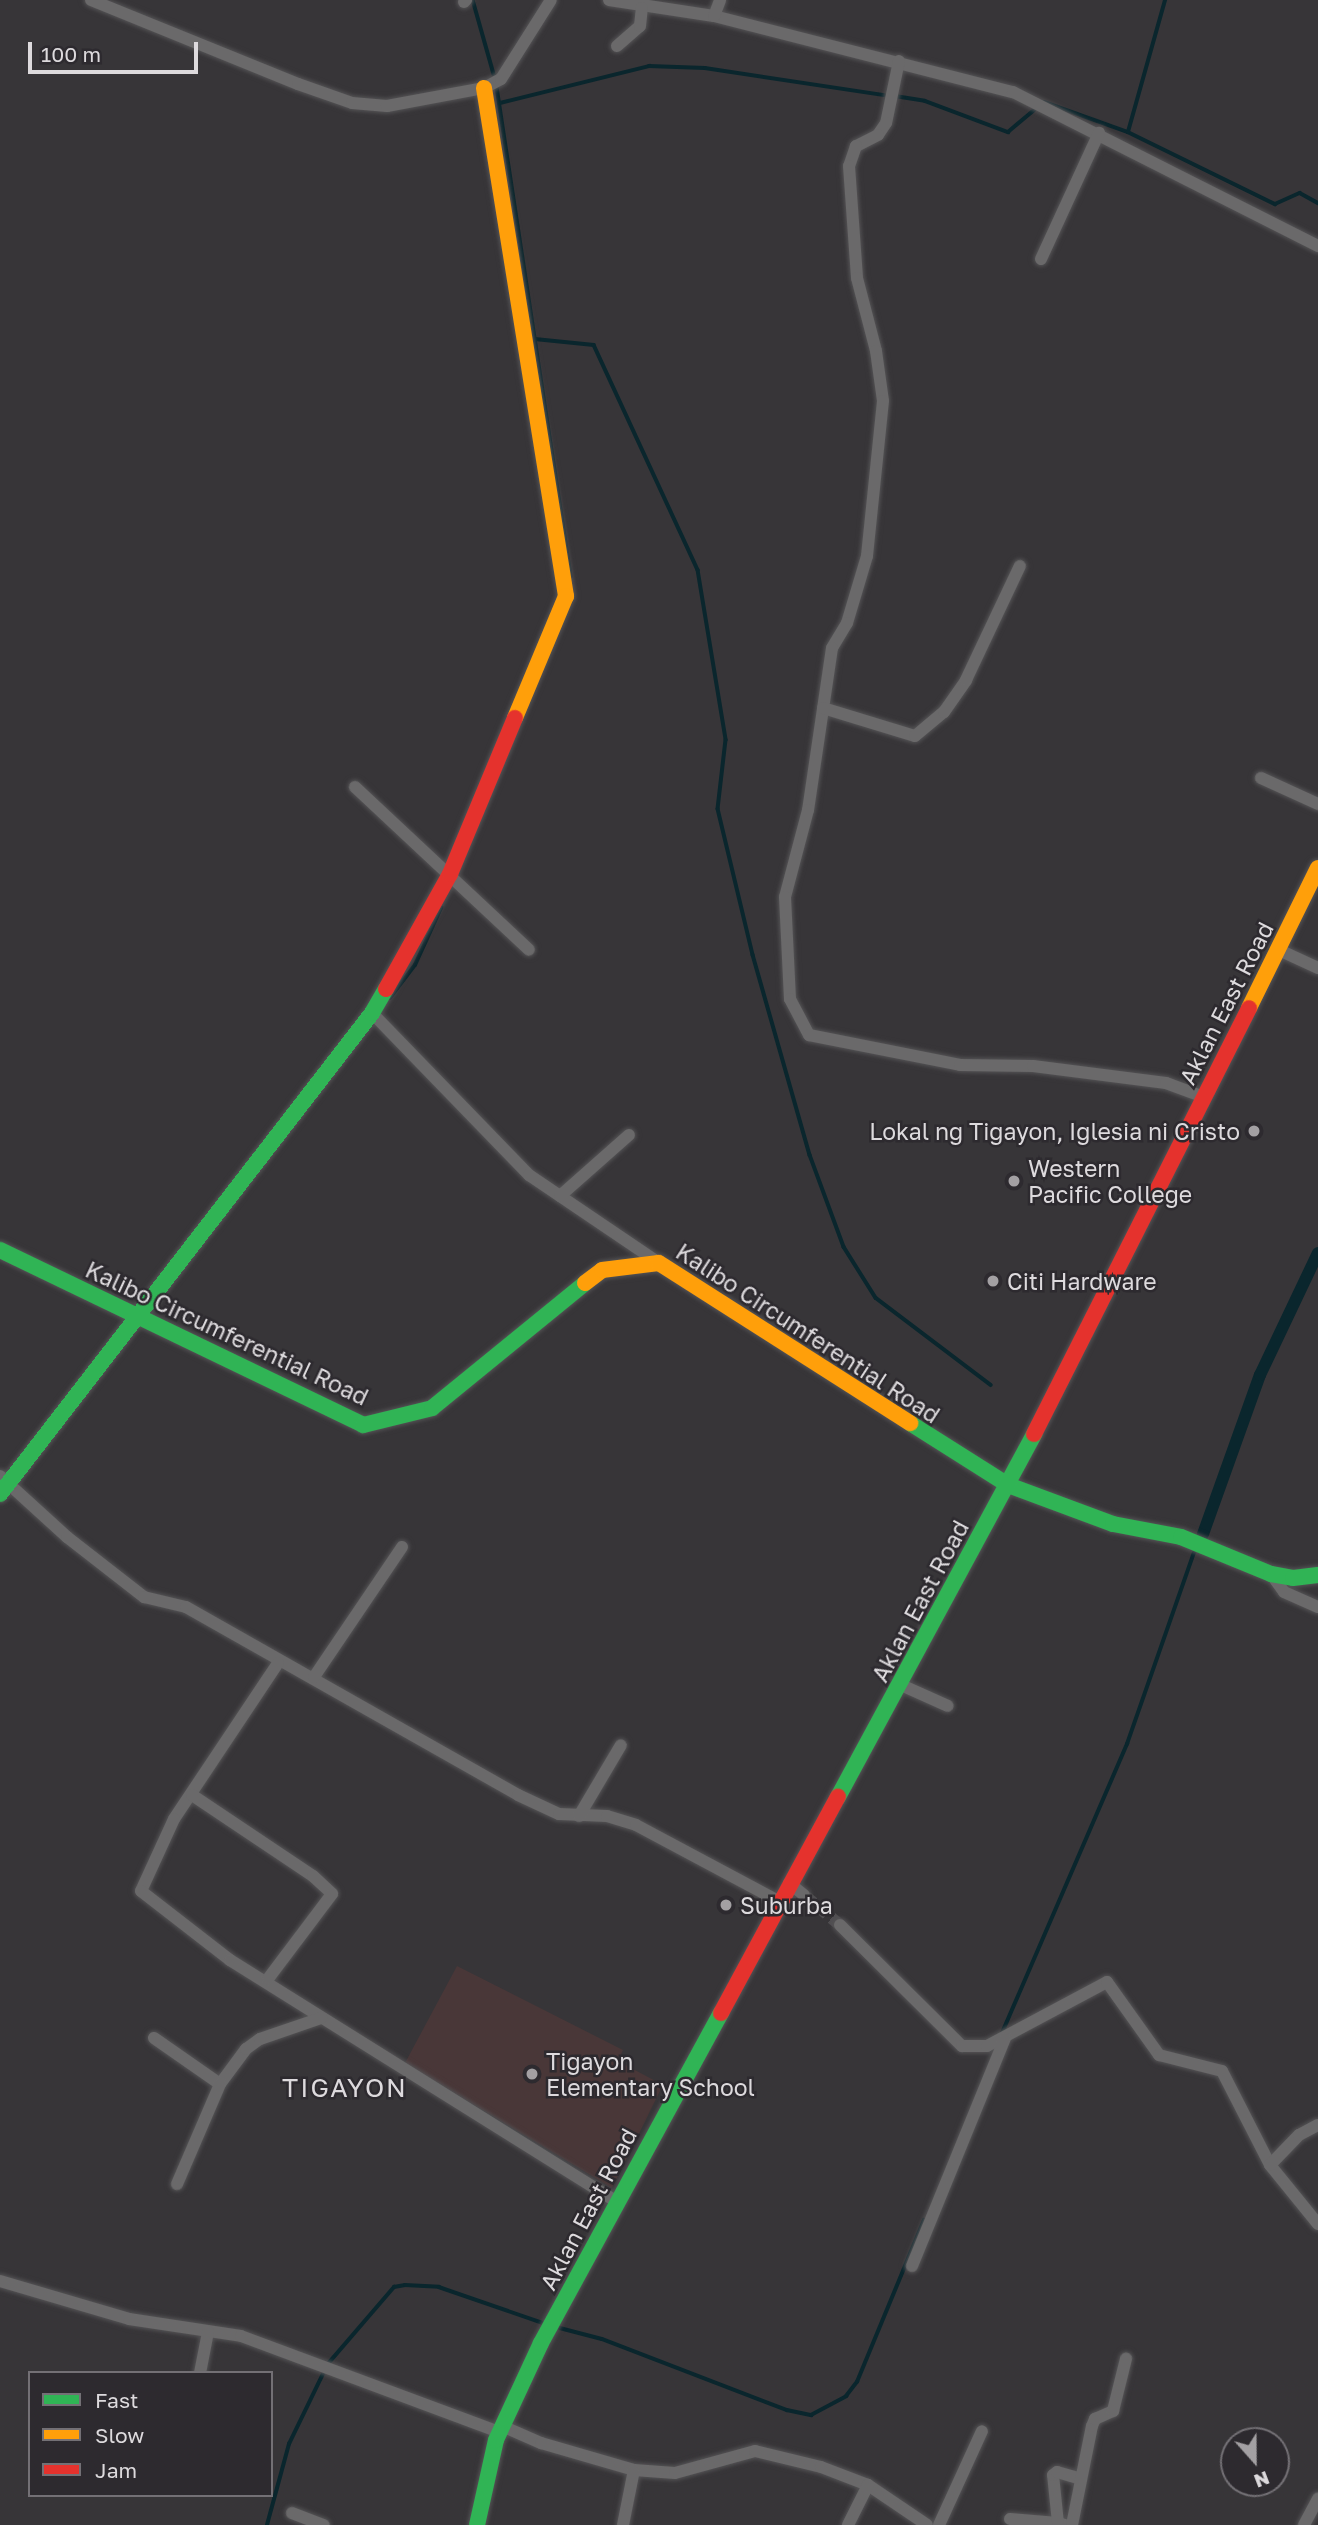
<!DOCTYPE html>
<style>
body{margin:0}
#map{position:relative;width:1318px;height:2525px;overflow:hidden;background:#373538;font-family:"Golos Text",sans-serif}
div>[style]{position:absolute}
.education>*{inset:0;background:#493738}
.stream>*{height:3.5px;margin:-1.75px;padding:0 1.75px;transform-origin:1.75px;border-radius:1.75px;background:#0a262d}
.canal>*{height:12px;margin:-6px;padding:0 6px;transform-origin:6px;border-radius:6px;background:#0a262d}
.street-tunnel>*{height:12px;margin-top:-6px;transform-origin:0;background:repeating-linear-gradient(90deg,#504e51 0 12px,transparent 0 18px)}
.roads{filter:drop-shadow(0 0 2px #545355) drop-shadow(0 0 2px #545355)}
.street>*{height:12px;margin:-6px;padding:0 6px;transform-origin:6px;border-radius:6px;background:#6a696a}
.fast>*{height:16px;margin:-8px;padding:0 8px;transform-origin:8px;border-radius:8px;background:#30b455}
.slow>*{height:16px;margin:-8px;padding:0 8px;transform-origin:8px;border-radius:8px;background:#ff9f0a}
.jam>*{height:16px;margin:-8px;padding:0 8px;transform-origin:8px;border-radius:8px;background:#e5322d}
.dots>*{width:19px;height:19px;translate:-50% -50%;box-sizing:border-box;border:4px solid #2d2a2f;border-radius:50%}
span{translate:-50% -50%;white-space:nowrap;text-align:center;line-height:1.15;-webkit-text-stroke:5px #2d2a2f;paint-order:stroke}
.street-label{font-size:23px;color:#dddadd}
.poi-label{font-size:23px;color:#dddadd}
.right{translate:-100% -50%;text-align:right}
.left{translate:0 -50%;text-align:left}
.quarter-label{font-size:26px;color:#dddadd;letter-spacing:2px}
.legend{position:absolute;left:28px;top:2371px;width:245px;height:126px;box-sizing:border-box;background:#2d2a2f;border:2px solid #737075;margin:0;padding:9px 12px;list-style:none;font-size:21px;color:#dddadd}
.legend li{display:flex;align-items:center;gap:14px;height:35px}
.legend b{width:35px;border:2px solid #737075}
.north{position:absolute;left:1220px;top:2427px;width:70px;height:70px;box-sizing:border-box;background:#2d2a2f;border:2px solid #737075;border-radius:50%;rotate:159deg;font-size:19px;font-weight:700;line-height:28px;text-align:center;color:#dddadd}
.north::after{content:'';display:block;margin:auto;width:24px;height:32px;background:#a3a0a3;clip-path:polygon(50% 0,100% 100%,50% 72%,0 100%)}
.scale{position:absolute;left:28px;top:42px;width:170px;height:32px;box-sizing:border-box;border:4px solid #dddadd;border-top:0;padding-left:9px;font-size:21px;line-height:24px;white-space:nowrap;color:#dddadd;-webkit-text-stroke:5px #2d2a2f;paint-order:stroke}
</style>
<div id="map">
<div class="education">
<div style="clip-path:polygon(457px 1966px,623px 2050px,618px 2061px,663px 2085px,612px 2188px,405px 2063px)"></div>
</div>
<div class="stream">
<div style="left:473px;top:0;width:77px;rotate:74.2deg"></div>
<div style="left:497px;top:87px;width:495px;rotate:81.4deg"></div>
<div style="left:895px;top:96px;width:30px;rotate:9deg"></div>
<div style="left:925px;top:101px;width:89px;rotate:20.5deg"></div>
<div style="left:1008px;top:132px;width:38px;rotate:-40deg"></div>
<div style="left:1044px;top:102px;width:89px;rotate:19.7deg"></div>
<div style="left:1128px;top:132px;width:164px;rotate:26.1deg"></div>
<div style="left:1275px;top:204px;width:27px;rotate:-24deg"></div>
<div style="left:1300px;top:193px;width:21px;rotate:29deg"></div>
<div style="left:500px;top:103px;width:154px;rotate:-13.9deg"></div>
<div style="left:649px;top:66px;width:56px;rotate:2deg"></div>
<div style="left:705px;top:68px;width:181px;rotate:8.6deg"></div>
<div style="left:1128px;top:132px;width:137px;rotate:-74.3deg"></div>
<div style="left:535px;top:339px;width:59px;rotate:5.8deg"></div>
<div style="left:594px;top:345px;width:248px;rotate:65.2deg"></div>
<div style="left:698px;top:570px;width:172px;rotate:80.6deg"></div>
<div style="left:726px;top:740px;width:69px;rotate:96.6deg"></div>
<div style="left:718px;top:809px;width:150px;rotate:76.5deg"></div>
<div style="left:753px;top:955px;width:208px;rotate:74.1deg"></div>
<div style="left:810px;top:1155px;width:98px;rotate:69.7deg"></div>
<div style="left:844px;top:1247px;width:60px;rotate:57.9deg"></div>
<div style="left:876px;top:1298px;width:144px;rotate:37.1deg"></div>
<div style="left:390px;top:998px;width:41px;rotate:-52.9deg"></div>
<div style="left:415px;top:965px;width:63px;rotate:-65.5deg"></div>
<div style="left:1002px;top:2033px;width:315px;rotate:-66.6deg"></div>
<div style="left:1127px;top:1744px;width:202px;rotate:-70.7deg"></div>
<div style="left:560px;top:2328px;width:43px;rotate:14.7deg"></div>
<div style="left:602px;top:2339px;width:198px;rotate:21deg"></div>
<div style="left:787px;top:2410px;width:25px;rotate:12deg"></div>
<div style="left:811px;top:2415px;width:40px;rotate:-28deg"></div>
<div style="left:846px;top:2396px;width:18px;rotate:-52deg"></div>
<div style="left:857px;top:2382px;width:175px;rotate:-67.5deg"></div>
<div style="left:327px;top:2365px;width:103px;rotate:-49.3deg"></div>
<div style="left:394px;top:2287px;width:11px;rotate:-10deg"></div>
<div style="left:405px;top:2285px;width:34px;rotate:3deg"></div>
<div style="left:439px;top:2287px;width:110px;rotate:19.1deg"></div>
<div style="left:267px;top:2525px;width:84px;rotate:-74.8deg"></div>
<div style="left:289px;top:2444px;width:80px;rotate:-64.1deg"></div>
</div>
<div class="canal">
<div style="left:1203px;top:1534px;width:169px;rotate:-70.3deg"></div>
<div style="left:1260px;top:1375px;width:135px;rotate:-64.6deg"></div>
</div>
<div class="street-tunnel">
<div style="left:804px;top:1895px;width:47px;rotate:39.8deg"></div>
</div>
<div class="roads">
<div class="street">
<div style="left:91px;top:0;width:223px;rotate:22.1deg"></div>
<div style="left:298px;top:84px;width:57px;rotate:19.4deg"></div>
<div style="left:352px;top:103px;width:35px;rotate:5deg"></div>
<div style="left:387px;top:106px;width:99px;rotate:-10.5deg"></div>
<div style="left:484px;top:88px;width:19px;rotate:-28deg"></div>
<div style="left:501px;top:79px;width:93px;rotate:-57.7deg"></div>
<div style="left:609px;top:0;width:106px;rotate:8.7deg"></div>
<div style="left:714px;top:16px;width:309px;rotate:14.3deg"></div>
<div style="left:1013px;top:92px;width:342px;rotate:26.8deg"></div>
<div style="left:464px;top:2px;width:3px;rotate:-45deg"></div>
<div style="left:714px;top:16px;width:17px;rotate:-69deg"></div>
<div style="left:617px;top:46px;width:30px;rotate:-41deg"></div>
<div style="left:640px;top:26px;width:18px;rotate:-84deg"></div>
<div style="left:899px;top:61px;width:63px;rotate:101.8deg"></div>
<div style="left:886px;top:123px;width:14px;rotate:124deg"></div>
<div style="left:878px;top:135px;width:25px;rotate:153deg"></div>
<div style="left:856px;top:146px;width:21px;rotate:109deg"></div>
<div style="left:849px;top:166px;width:112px;rotate:85.9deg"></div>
<div style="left:857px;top:278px;width:75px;rotate:75.4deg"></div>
<div style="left:876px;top:351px;width:50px;rotate:82deg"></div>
<div style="left:883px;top:401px;width:156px;rotate:95.9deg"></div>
<div style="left:867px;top:556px;width:70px;rotate:106.6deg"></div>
<div style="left:847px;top:623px;width:29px;rotate:121deg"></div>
<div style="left:832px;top:648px;width:164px;rotate:98.4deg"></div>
<div style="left:808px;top:810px;width:90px;rotate:104.8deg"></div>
<div style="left:785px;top:897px;width:102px;rotate:87.2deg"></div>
<div style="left:790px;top:999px;width:41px;rotate:62.2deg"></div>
<div style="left:809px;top:1035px;width:154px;rotate:11.2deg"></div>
<div style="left:960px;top:1065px;width:73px;rotate:0.8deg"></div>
<div style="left:1033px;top:1066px;width:134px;rotate:7.3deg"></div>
<div style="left:1166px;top:1083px;width:40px;rotate:20.2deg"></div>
<div style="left:1041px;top:259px;width:139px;rotate:-65.3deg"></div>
<div style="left:823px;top:708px;width:96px;rotate:16.9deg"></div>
<div style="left:915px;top:736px;width:38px;rotate:-40deg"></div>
<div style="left:944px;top:712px;width:39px;rotate:-55deg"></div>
<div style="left:966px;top:680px;width:126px;rotate:-64.7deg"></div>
<div style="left:1261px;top:778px;width:63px;rotate:24.5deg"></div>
<div style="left:355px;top:787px;width:238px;rotate:43.1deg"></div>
<div style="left:1279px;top:950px;width:43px;rotate:24.8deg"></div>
<div style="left:372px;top:1013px;width:226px;rotate:45.9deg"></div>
<div style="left:529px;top:1175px;width:157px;rotate:34.1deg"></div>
<div style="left:560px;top:1196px;width:92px;rotate:-41.5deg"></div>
<div style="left:0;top:1476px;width:91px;rotate:42.3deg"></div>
<div style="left:67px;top:1537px;width:98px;rotate:37.9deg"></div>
<div style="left:144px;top:1597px;width:43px;rotate:13.4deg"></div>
<div style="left:186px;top:1607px;width:382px;rotate:29.5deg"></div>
<div style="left:518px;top:1795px;width:45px;rotate:24.9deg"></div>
<div style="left:559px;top:1814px;width:48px;rotate:2.4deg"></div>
<div style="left:607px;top:1816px;width:30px;rotate:17deg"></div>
<div style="left:636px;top:1825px;width:163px;rotate:28.1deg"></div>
<div style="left:1271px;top:1574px;width:22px;rotate:54deg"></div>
<div style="left:1284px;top:1592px;width:37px;rotate:24deg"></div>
<div style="left:278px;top:1663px;width:187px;rotate:123.7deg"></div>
<div style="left:174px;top:1819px;width:79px;rotate:114.6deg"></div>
<div style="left:141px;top:1891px;width:113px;rotate:37.8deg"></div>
<div style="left:230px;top:1960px;width:456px;rotate:32deg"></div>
<div style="left:314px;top:1677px;width:157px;rotate:-55.9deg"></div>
<div style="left:901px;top:1685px;width:51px;rotate:24.1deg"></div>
<div style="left:192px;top:1795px;width:146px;rotate:33.8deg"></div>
<div style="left:313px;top:1876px;width:26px;rotate:43deg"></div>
<div style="left:332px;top:1894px;width:106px;rotate:127deg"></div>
<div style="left:579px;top:1816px;width:82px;rotate:-59.4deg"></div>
<div style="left:789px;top:1883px;width:19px;rotate:39deg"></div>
<div style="left:840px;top:1925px;width:172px;rotate:44.8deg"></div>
<div style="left:962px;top:2046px;width:25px"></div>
<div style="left:987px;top:2046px;width:136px;rotate:-28.1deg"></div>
<div style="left:1107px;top:1982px;width:90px;rotate:54.5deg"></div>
<div style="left:1159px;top:2055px;width:65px;rotate:14.3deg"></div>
<div style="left:1222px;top:2071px;width:106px;rotate:62.9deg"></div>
<div style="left:1270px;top:2165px;width:76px;rotate:50.9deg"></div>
<div style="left:154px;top:2038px;width:80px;rotate:34.9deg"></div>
<div style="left:220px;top:2084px;width:44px;rotate:-53.4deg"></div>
<div style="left:246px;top:2049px;width:17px;rotate:-36deg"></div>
<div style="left:260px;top:2039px;width:65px;rotate:-19deg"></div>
<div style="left:1270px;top:2165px;width:42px;rotate:-46deg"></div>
<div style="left:1299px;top:2135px;width:21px;rotate:-28deg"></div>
<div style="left:177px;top:2184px;width:109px;rotate:-66.7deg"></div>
<div style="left:912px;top:2266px;width:246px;rotate:-67.8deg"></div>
<div style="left:0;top:2281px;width:134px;rotate:16.4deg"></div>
<div style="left:129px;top:2319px;width:113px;rotate:8.6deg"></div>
<div style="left:241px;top:2336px;width:275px;rotate:20.4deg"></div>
<div style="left:200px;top:2373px;width:42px;rotate:-79deg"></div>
<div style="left:502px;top:2426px;width:43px;rotate:23.6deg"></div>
<div style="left:541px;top:2443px;width:97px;rotate:16.2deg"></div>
<div style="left:634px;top:2470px;width:41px;rotate:4.2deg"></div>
<div style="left:675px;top:2473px;width:83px;rotate:-15.4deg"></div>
<div style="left:755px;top:2451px;width:68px;rotate:13.6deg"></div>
<div style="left:821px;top:2467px;width:50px;rotate:21deg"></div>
<div style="left:868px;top:2485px;width:71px;rotate:34.1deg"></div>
<div style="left:292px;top:2513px;width:34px;rotate:21deg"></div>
<div style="left:1010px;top:2519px;width:48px;rotate:4.8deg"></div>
<div style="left:623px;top:2525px;width:56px;rotate:-78.7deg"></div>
<div style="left:848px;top:2525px;width:45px;rotate:-63.4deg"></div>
<div style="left:939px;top:2525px;width:103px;rotate:-65.4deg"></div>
<div style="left:1065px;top:2525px;width:7px;rotate:-164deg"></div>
<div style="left:1058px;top:2523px;width:48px;rotate:-95.9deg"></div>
<div style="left:1053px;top:2475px;width:5px;rotate:-37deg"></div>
<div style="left:1057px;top:2472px;width:25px;rotate:16deg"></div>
<div style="left:1072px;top:2525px;width:101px;rotate:-78.6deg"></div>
<div style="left:1092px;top:2426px;width:8px;rotate:-67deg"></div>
<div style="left:1095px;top:2419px;width:20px;rotate:-24deg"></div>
<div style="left:1113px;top:2411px;width:54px;rotate:-76deg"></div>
<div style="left:1304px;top:2525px;width:30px;rotate:-62deg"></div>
</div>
<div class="fast">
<div style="left:0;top:1250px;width:403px;rotate:25.7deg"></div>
<div style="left:363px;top:1425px;width:71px;rotate:-13.8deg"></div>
<div style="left:432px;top:1408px;width:198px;rotate:-39.2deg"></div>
<div style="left:910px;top:1423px;width:116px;rotate:32.3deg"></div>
<div style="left:1008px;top:1485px;width:112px;rotate:20.4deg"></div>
<div style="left:1113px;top:1524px;width:69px;rotate:10.8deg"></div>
<div style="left:1181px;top:1537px;width:97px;rotate:22.3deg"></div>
<div style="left:1271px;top:1574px;width:22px;rotate:10deg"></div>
<div style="left:1293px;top:1578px;width:25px;rotate:-7deg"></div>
<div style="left:0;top:1494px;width:608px;rotate:-52.28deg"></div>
<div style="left:372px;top:1013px;width:28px;rotate:-60deg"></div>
<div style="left:838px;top:1797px;width:413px;rotate:-61.6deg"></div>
<div style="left:477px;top:2525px;width:87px;rotate:-77.4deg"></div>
<div style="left:496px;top:2440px;width:107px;rotate:-65.1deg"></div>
<div style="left:541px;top:2343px;width:376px;rotate:-61.4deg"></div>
</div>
<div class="slow">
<div style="left:484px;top:88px;width:515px;rotate:80.83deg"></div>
<div style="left:566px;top:596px;width:132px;rotate:112.7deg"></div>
<div style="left:1249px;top:1008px;width:156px;rotate:-63.8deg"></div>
<div style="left:585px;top:1283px;width:21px;rotate:-37deg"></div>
<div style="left:602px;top:1270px;width:57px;rotate:-7deg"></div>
<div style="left:659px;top:1263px;width:298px;rotate:32.5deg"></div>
</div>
<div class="jam">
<div style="left:386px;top:989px;width:132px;rotate:-60.9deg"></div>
<div style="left:450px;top:874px;width:169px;rotate:-67.4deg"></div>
<div style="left:1034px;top:1434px;width:477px;rotate:-63.2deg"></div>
<div style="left:721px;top:2013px;width:246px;rotate:-61.6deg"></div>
</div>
</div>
<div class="dots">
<div style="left:1254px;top:1131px;background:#a3a0a3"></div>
<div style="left:1014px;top:1181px;background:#a3a0a3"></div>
<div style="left:993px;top:1281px;background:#a3a0a3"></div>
<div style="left:726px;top:1905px;background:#a3a0a3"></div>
<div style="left:532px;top:2074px;background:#a3a0a3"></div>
</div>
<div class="street-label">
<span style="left:1226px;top:1003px;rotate:-63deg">Aklan East Road</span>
<span style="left:227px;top:1333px;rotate:25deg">Kalibo Circumferential Road</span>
<span style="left:808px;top:1333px;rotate:33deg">Kalibo Circumferential Road</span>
<span style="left:920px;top:1601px;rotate:-62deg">Aklan East Road</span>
<span style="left:588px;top:2209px;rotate:-62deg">Aklan East Road</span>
</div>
<div class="poi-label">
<span class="right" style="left:1240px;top:1131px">Lokal ng Tigayon, Iglesia ni Cristo</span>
<span class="left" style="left:1028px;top:1181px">Western<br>Pacific College</span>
<span class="left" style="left:1007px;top:1281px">Citi Hardware</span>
<span class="left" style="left:740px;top:1905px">Suburba</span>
<span class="left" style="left:546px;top:2074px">Tigayon<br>Elementary School</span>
</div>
<div class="quarter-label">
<span style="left:345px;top:2088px">TIGAYON</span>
</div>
<ul class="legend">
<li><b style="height:9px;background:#30b455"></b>Fast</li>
<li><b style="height:9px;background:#ff9f0a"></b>Slow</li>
<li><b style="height:9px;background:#e5322d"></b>Jam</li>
</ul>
<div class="north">N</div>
<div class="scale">100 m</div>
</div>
